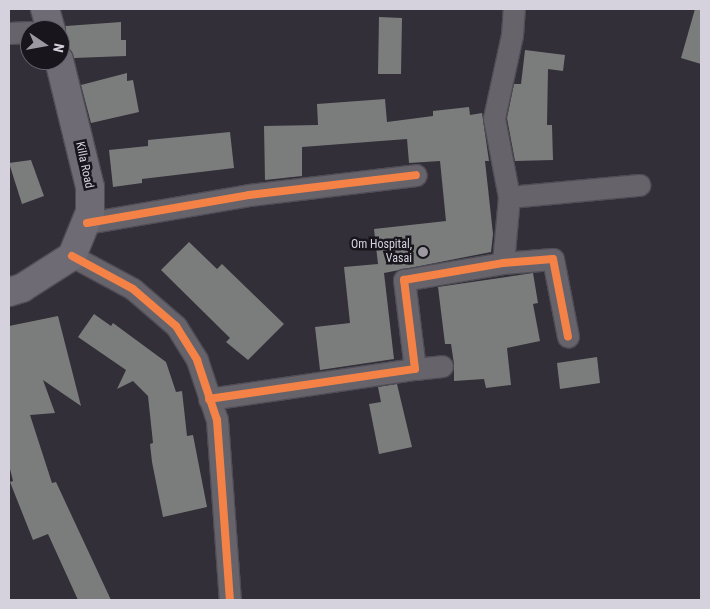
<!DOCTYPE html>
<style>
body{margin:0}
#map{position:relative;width:710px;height:609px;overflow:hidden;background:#322f38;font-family:"Roboto Condensed",sans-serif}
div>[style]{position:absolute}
.building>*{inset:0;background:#7b7d7d}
.roads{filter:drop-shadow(1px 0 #4f4c55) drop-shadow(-1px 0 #4f4c55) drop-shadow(0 1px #4f4c55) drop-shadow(0 -1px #4f4c55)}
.street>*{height:21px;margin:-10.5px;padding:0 10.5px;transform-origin:10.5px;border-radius:10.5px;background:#66636b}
.secondary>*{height:28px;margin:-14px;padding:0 14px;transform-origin:14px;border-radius:14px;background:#6f6b75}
.cycleway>*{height:8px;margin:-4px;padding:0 4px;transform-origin:4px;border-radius:4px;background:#f48246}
.dots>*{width:14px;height:14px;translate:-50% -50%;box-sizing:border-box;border:2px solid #18151d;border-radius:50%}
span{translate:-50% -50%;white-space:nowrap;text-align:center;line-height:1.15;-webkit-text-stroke:5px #18151d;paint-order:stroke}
.street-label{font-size:12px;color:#d6d2dd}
.poi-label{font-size:12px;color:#d6d2dd}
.right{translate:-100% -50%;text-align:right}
.frame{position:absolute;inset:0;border:10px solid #d6d2dd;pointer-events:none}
.north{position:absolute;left:20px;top:20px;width:50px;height:50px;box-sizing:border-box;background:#18151d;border:1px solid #64616a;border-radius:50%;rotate:102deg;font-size:14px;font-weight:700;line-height:20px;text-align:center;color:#d6d2dd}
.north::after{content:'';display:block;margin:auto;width:18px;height:22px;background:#9d99a3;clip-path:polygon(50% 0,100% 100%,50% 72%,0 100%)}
</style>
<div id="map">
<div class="building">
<i style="clip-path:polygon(695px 9px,701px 9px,701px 64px,681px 58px)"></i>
<i style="clip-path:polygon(379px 17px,402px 18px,401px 74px,378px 74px)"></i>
<i style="clip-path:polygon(121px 22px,121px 40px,126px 40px,126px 56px,74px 58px,64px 46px,66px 26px)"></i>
<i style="clip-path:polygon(525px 50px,565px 55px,563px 71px,548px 69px,547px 125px,552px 125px,553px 160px,515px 161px,507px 118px,514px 84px,521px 84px)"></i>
<i style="clip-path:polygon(127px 73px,127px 81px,133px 80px,139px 112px,91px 123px,81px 85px)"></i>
<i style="clip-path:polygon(385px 99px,387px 122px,433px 116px,433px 111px,469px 107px,470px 115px,482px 113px,489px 161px,485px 161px,493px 234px,491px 252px,384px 273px,394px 359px,320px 370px,315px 327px,350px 323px,344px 267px,378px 264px,374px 229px,446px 221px,440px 161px,409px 163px,407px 139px,302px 147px,302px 176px,265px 180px,264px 126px,318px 125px,317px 104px)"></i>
<i style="clip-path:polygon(230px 132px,234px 168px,142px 179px,142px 183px,113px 187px,109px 150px,148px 146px,148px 140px)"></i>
<i style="clip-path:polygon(31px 160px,44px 196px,22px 204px,9px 163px)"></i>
<i style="clip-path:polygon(189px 242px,217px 269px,222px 264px,284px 324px,248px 360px,226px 342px,230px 338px,161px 270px)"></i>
<i style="clip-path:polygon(533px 273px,538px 303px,533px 304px,540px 341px,507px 348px,511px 385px,486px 388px,484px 379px,454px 381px,454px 364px,451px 344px,445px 344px,438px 287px)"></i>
<i style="clip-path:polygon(94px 314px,111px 326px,113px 323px,166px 362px,176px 392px,182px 391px,187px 436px,193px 435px,207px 507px,163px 517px,152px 462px,150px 444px,153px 443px,148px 396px,133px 381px,117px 389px,126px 370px,78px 337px)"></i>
<i style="clip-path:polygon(58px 316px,81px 406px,43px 380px,55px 413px,30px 415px,52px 483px,56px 482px,111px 600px,78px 600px,48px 534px,33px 540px,10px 482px,13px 481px,9px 465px,9px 326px)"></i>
<i style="clip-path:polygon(597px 357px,600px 383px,560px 389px,557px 363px)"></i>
<i style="clip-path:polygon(397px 384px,412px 447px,379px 454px,369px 404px,381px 402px,378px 387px)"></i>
</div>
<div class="roads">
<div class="street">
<i style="left:9px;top:33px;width:21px;rotate:-3deg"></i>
<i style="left:509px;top:197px;width:131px;rotate:-5.3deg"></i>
<i style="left:87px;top:223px;width:164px;rotate:-9.8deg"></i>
<i style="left:249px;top:195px;width:168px;rotate:-6.8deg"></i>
<i style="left:72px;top:256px;width:69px;rotate:28.4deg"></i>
<i style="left:133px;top:289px;width:57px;rotate:40.7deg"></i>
<i style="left:176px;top:326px;width:40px;rotate:58deg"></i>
<i style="left:197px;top:360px;width:63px;rotate:71.6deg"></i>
<i style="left:217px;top:420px;width:180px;rotate:85.9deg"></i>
<i style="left:503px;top:263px;width:66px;rotate:-84.8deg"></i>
<i style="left:509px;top:197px;width:80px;rotate:-100.8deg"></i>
<i style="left:494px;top:118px;width:85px;rotate:-77.8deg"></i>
<i style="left:512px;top:35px;width:26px;rotate:-86deg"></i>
<i style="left:415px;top:369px;width:27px;rotate:-6deg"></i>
<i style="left:209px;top:399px;width:208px;rotate:-8.3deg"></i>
<i style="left:415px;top:369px;width:90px;rotate:-97deg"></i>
<i style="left:404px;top:280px;width:100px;rotate:-9.7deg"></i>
<i style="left:503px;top:263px;width:50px;rotate:-4.6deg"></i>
<i style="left:553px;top:259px;width:79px;rotate:79.1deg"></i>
</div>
<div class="secondary">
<i style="left:45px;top:9px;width:22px;rotate:74deg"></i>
<i style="left:9px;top:292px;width:14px;rotate:-17deg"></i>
<i style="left:22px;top:288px;width:59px;rotate:-32.6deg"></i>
<i style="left:72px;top:256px;width:48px;rotate:-67.8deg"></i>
<i style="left:90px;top:212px;width:25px;rotate:-90deg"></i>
<i style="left:90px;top:187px;width:131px;rotate:-103.7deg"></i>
</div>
</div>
<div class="cycleway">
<i style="left:87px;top:223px;width:164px;rotate:-9.8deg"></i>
<i style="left:249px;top:195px;width:168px;rotate:-6.8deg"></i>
<i style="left:72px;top:256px;width:69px;rotate:28.4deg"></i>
<i style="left:133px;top:289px;width:57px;rotate:40.7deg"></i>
<i style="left:176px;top:326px;width:40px;rotate:58deg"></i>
<i style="left:197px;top:360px;width:63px;rotate:71.6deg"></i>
<i style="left:217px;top:420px;width:180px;rotate:85.9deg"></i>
<i style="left:209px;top:399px;width:208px;rotate:-8.3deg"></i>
<i style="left:415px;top:369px;width:90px;rotate:-97deg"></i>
<i style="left:404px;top:280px;width:100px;rotate:-9.7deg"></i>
<i style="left:503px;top:263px;width:50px;rotate:-4.6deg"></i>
<i style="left:553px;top:259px;width:79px;rotate:79.1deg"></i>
</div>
<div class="dots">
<i style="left:423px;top:252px;background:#9d99a3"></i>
</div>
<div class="street-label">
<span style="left:84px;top:165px;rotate:78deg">Killa Road</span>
</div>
<div class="poi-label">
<span class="right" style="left:412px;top:252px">Om Hospital,<br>Vasai</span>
</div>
<div class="frame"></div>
<div class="north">N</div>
</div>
